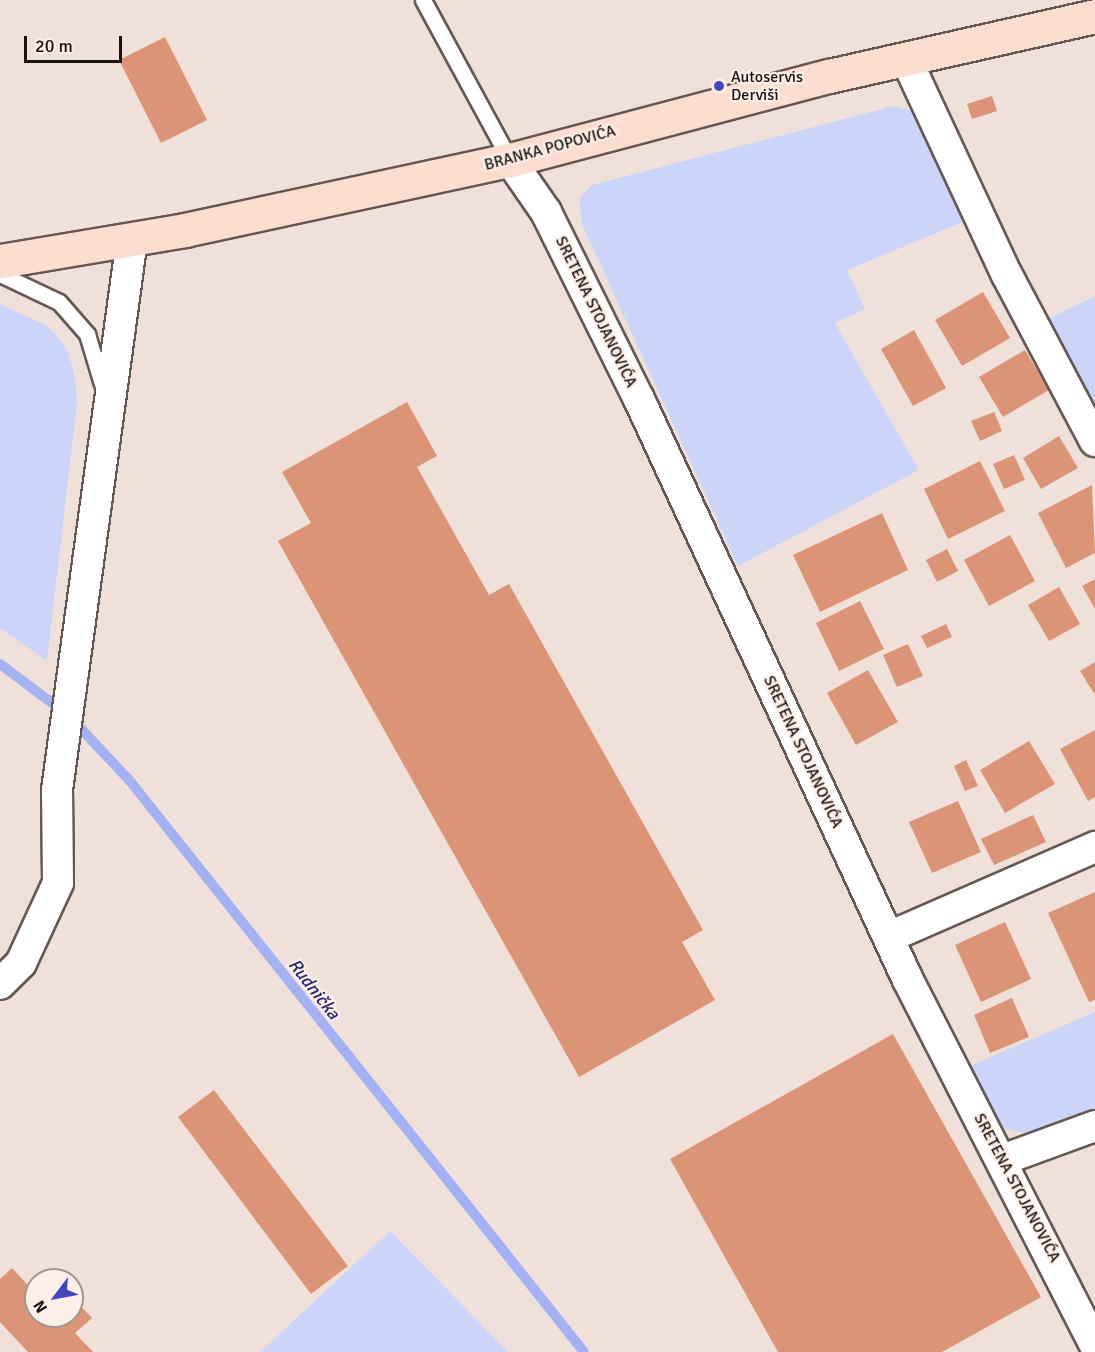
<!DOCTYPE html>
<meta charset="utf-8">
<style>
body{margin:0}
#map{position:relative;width:1095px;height:1352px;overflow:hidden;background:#f0e0da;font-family:Signika,sans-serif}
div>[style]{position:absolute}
.green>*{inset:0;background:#ccd4fa}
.stream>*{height:10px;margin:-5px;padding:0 5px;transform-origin:5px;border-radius:5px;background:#a4b2f4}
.building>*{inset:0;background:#db9576}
.roads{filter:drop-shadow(2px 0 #655752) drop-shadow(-2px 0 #655752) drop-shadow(0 2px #655752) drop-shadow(0 -2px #655752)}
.service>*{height:15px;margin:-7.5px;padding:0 7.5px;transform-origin:7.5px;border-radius:7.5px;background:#fff}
.minor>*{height:30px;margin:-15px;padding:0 15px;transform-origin:15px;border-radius:15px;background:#fff}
.secondary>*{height:33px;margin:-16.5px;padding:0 16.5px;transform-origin:16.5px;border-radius:16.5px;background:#fcddcf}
.dots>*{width:16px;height:16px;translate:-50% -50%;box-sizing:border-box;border:3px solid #fdeee7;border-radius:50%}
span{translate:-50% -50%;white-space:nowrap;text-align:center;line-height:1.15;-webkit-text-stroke:4.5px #fdeee7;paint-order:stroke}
.poi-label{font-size:16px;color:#181310}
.left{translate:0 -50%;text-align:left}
.street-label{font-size:16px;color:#181310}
.water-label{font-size:18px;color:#232670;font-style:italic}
.north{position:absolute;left:24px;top:1268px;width:60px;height:60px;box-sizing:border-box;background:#fdeee7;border:2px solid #a19691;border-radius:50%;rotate:238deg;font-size:16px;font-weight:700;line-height:24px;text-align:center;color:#181310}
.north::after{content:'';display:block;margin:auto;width:21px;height:27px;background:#4247bc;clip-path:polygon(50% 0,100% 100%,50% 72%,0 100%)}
.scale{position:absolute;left:24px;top:36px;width:98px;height:27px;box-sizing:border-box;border:3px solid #181310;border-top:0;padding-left:8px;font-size:18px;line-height:21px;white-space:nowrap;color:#181310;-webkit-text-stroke:4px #fdeee7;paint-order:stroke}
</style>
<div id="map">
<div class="green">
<i style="clip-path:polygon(894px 106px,914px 111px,970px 219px,847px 270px,865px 309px,835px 323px,919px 470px,738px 566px,581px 222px,580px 198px,592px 185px)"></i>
<i style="clip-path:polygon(1095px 296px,1095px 408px,1086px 412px,1040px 323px)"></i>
<i style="clip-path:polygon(0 304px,49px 327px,67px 349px,75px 378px,77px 403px,47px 661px,0 628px)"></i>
<i style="clip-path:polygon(1095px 1012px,1095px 1113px,1032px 1135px,1000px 1127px,968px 1067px)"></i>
<i style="clip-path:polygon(390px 1231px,508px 1352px,260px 1352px)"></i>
</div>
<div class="stream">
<i style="left:0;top:664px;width:85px;rotate:36.9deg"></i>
<i style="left:68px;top:715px;width:91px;rotate:46.8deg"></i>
<i style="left:130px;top:781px;width:729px;rotate:51.51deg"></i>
</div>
<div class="building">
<i style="clip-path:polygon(165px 37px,207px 120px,161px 143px,119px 60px)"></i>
<i style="clip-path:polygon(992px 96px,997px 111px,972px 119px,967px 104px)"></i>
<i style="clip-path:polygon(983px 292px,1010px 338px,962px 366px,935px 320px)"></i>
<i style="clip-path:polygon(914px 330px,946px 388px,913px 406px,881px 349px)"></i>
<i style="clip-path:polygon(1025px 350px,1049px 390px,1003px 417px,979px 377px)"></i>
<i style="clip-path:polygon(407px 402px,437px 456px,417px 467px,489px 595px,509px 584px,703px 930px,682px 942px,715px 1000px,579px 1077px,278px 541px,311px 523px,282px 472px)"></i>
<i style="clip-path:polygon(994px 412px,1002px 431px,980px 441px,971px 421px)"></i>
<i style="clip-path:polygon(1059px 436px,1078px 468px,1041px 489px,1023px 458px)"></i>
<i style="clip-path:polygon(1014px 455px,1025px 480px,1004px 489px,993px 464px)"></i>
<i style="clip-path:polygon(980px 461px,1005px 511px,948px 539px,924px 489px)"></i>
<i style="clip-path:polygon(1092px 485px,1095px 553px,1066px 568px,1038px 513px)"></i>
<i style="clip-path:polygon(882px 513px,908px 570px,820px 612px,793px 555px)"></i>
<i style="clip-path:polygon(1010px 535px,1035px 581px,989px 606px,964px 560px)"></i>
<i style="clip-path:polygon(947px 549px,958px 571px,937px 582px,926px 560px)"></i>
<i style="clip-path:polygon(1095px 579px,1095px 609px,1082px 586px)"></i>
<i style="clip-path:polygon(1059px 587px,1080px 624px,1049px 641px,1028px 605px)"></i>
<i style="clip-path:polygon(860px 601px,884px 649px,839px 671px,816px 623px)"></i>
<i style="clip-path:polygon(946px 624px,952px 637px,927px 648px,921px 636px)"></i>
<i style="clip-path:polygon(908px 644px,923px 676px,897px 687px,883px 655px)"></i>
<i style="clip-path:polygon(1095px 662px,1095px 695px,1080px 671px)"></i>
<i style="clip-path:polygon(868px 670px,898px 722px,856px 745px,827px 693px)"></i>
<i style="clip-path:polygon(1095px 730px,1095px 797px,1088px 801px,1060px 749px)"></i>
<i style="clip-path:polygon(1029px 741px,1055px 784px,1005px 813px,980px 770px)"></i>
<i style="clip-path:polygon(966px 760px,978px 786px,965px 791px,954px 766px)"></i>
<i style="clip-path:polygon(958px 801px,981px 852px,932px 873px,909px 822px)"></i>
<i style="clip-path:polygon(1033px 815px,1046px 842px,994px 865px,981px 839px)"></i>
<i style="clip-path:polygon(1095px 892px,1095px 1000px,1089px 1002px,1048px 913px)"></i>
<i style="clip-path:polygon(1005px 922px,1031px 979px,981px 1002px,955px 945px)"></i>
<i style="clip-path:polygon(1012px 998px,1029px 1037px,990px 1053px,974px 1015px)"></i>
<i style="clip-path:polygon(893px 1034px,1041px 1297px,942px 1352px,778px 1352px,670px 1159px)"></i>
<i style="clip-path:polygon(214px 1090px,348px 1266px,311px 1294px,178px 1117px)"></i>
<i style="clip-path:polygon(12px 1268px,36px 1294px,36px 1316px,72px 1316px,72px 1297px,92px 1318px,75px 1333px,93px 1352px,28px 1352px,0 1322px,0 1279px)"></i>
</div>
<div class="roads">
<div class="service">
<i style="left:423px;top:0;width:182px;rotate:61.5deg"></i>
<i style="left:0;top:274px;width:65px;rotate:25.4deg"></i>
<i style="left:59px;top:302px;width:43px;rotate:48.8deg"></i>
<i style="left:87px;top:334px;width:52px;rotate:73.3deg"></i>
</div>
<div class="minor">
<i style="left:907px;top:61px;width:236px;rotate:65deg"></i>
<i style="left:1007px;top:275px;width:188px;rotate:62.1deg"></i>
<i style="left:510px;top:160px;width:63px;rotate:55.3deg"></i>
<i style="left:546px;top:212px;width:209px;rotate:63.6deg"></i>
<i style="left:639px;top:399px;width:640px;rotate:65.16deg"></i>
<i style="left:908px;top:980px;width:410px;rotate:62.9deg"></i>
<i style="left:889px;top:937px;width:225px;rotate:-23.6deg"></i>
<i style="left:0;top:984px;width:30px;rotate:-45deg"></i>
<i style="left:21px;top:963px;width:88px;rotate:-65.2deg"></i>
<i style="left:58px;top:883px;width:93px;rotate:-90.6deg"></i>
<i style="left:57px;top:790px;width:556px;rotate:-82.25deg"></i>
<i style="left:1002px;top:1160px;width:99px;rotate:-20.1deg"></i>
</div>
<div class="secondary">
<i style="left:0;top:261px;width:188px;rotate:-9.5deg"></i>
<i style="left:185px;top:230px;width:332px;rotate:-12.2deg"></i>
<i style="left:510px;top:160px;width:330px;rotate:-14.8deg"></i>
<i style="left:829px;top:76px;width:273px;rotate:-12.7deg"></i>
</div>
</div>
<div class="dots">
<i style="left:719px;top:86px;background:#4247bc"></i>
</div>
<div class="poi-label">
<span class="left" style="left:731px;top:86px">Autoservis<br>Derviši</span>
</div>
<div class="street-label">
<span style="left:550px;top:148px;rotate:-15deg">BRANKA POPOVIĆA</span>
<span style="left:596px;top:312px;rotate:64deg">SRETENA STOJANOVIĆA</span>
<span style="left:803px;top:752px;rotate:65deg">SRETENA STOJANOVIĆA</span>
<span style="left:1017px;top:1188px;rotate:62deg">SRETENA STOJANOVIĆA</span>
</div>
<div class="water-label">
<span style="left:314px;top:989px;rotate:52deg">Rudnička</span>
</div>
<div class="north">N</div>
<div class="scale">20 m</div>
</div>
